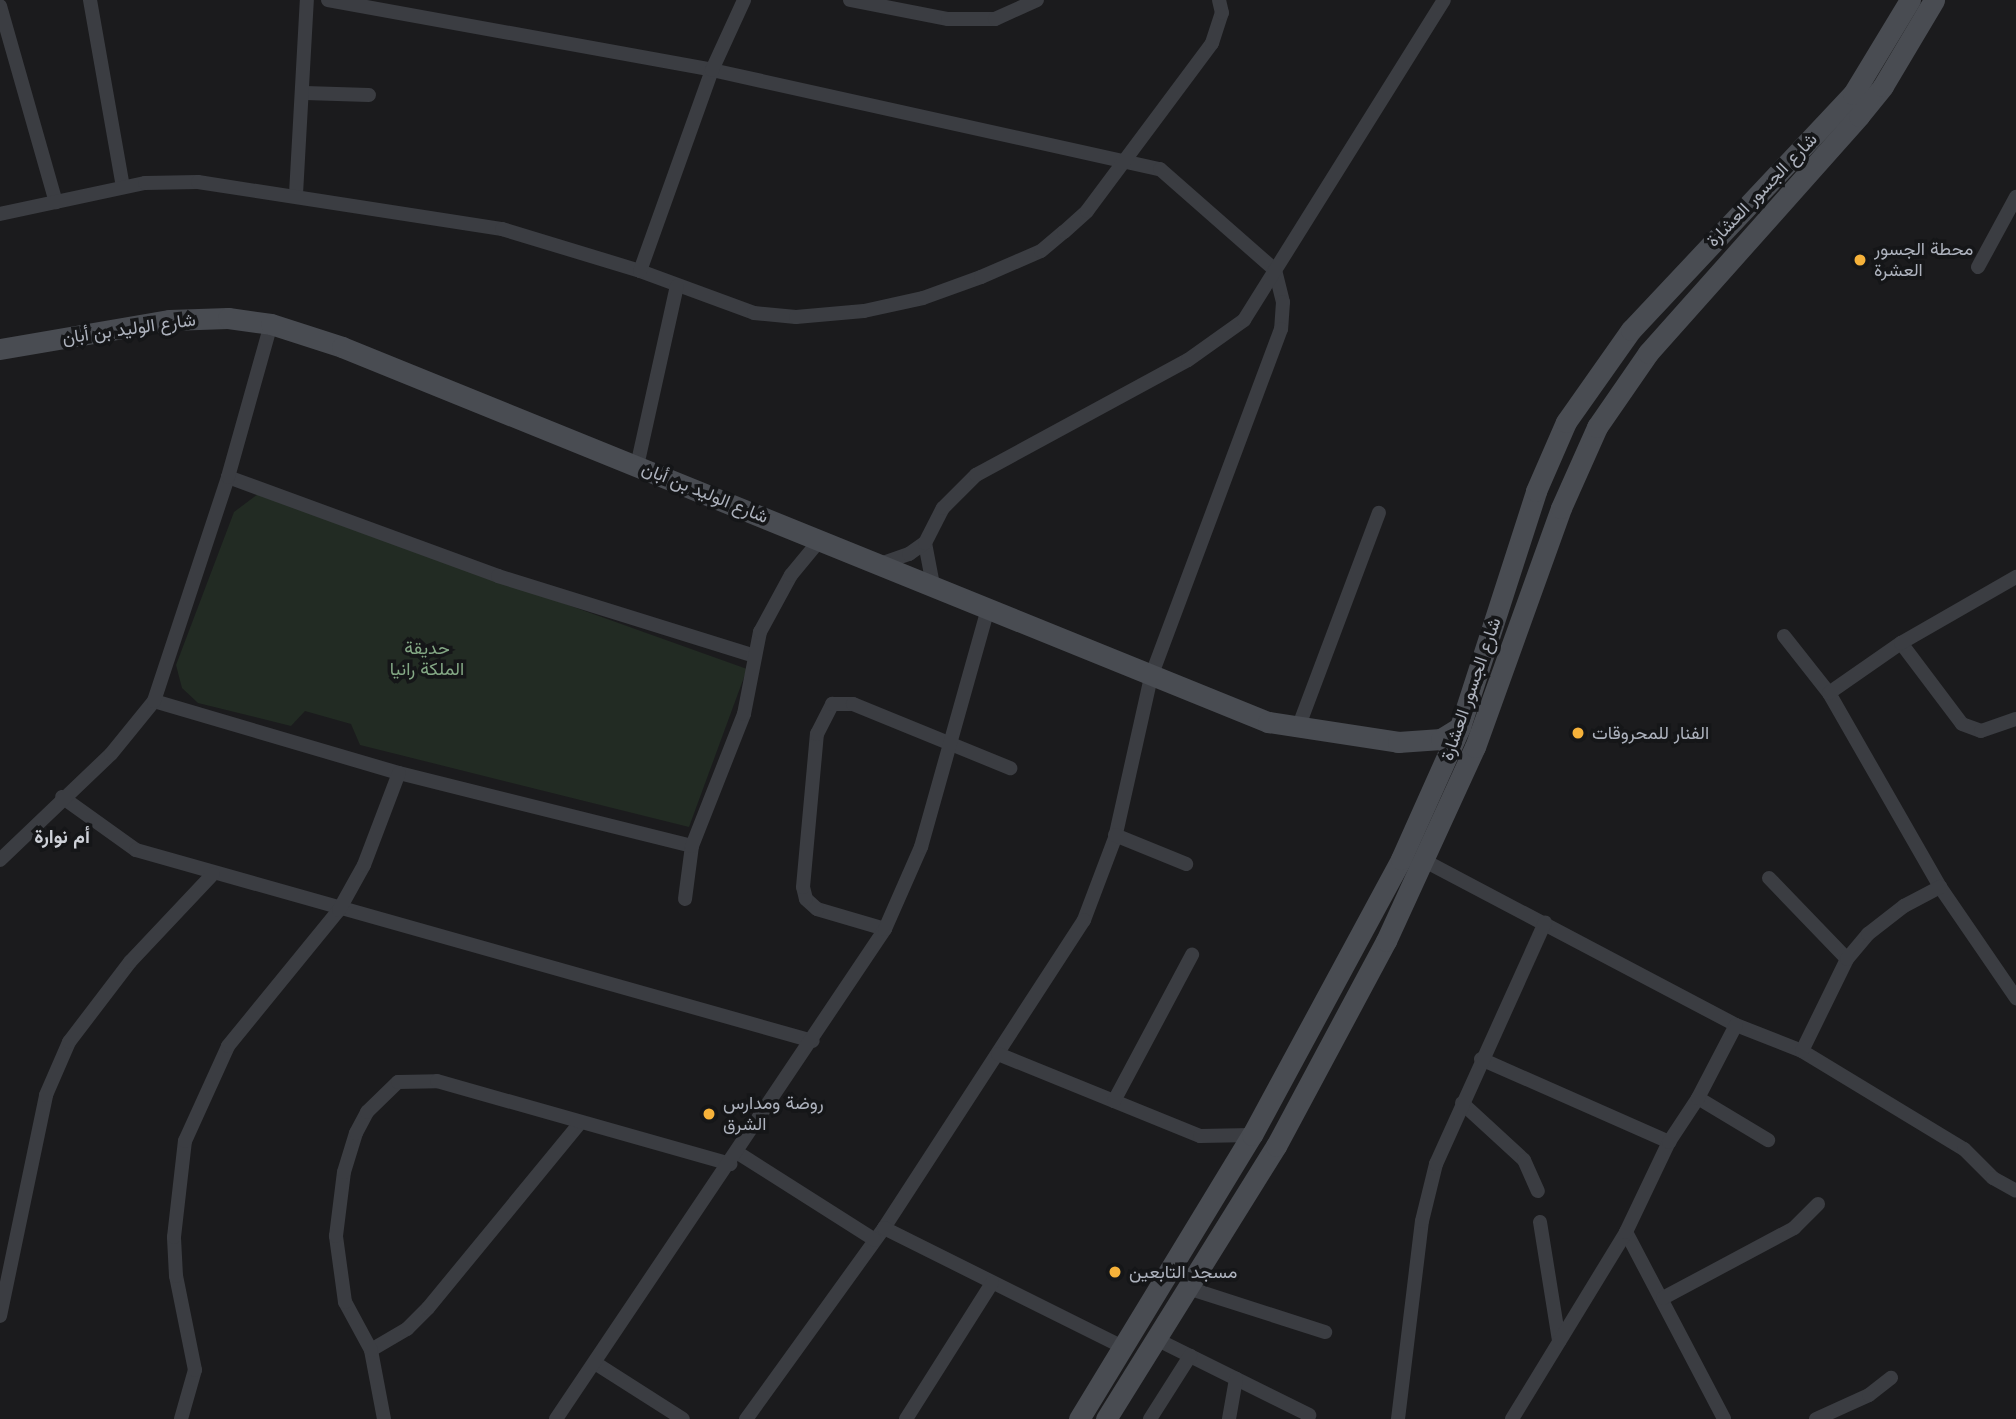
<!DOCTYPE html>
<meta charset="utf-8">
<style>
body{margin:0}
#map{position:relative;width:2016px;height:1419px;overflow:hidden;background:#1b1b1d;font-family:Arial,Vazirmatn,sans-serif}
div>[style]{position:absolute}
.green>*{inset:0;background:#222b23}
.street>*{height:14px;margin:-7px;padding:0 7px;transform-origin:7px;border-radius:7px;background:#3b3d42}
.secondary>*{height:21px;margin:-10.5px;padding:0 10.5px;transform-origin:10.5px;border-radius:10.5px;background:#494c52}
.dots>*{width:19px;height:19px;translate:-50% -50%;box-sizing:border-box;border:4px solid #151618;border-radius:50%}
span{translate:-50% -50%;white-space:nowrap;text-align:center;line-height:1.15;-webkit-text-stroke:7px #151618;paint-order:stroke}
.street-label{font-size:18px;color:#adb2bd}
.poi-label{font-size:18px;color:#adb2bd}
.left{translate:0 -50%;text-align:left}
.park-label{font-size:18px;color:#84a885}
.neighbourhood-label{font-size:19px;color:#ced1d8;font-weight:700}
</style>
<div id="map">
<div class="green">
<i style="clip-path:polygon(258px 494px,747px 669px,689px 827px,360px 745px,351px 724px,305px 711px,291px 726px,198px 703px,182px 688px,176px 665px,234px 512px)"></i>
</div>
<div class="street">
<i style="left:90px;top:0;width:190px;rotate:80deg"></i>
<i style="left:328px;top:0;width:390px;rotate:10.3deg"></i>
<i style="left:712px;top:70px;width:459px;rotate:12.5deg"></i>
<i style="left:1160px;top:169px;width:153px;rotate:41.3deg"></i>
<i style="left:1275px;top:270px;width:33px;rotate:76deg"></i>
<i style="left:1283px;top:302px;width:27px;rotate:94deg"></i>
<i style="left:1281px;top:329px;width:371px;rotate:110.5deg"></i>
<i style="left:1151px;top:677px;width:165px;rotate:102.6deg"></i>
<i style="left:1115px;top:838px;width:88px;rotate:110.7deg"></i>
<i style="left:1084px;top:920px;width:367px;rotate:123deg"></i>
<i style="left:884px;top:1228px;width:236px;rotate:125.8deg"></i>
<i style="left:850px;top:0;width:100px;rotate:11deg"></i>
<i style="left:948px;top:19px;width:47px"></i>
<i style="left:995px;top:19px;width:46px;rotate:-24.3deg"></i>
<i style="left:0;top:6px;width:204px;rotate:74.1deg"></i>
<i style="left:305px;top:93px;width:64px;rotate:1.8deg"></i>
<i style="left:296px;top:194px;width:194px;rotate:-86.8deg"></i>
<i style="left:0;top:214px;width:148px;rotate:-12.1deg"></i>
<i style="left:145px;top:183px;width:53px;rotate:-1.1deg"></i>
<i style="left:198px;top:182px;width:308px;rotate:8.8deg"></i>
<i style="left:502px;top:229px;width:144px;rotate:16.9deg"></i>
<i style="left:640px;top:271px;width:121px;rotate:20.2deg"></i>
<i style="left:754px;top:313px;width:42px;rotate:5.4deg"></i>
<i style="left:796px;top:317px;width:68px;rotate:-5deg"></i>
<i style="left:864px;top:311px;width:60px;rotate:-12.4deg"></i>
<i style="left:923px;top:298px;width:62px;rotate:-19.9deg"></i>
<i style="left:981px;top:277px;width:65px;rotate:-23.4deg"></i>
<i style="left:1041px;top:251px;width:30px;rotate:-40deg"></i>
<i style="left:1064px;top:232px;width:31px;rotate:-42deg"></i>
<i style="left:1087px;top:211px;width:209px;rotate:-53.3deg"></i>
<i style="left:1212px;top:43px;width:32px;rotate:-72deg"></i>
<i style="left:1222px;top:13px;width:13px;rotate:-103deg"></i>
<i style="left:1978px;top:267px;width:80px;rotate:-61.5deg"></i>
<i style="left:640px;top:271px;width:214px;rotate:-70.3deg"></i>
<i style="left:712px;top:70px;width:77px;rotate:-65.4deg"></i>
<i style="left:637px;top:466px;width:184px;rotate:-77.5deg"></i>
<i style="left:228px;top:477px;width:288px;rotate:20.1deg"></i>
<i style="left:498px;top:576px;width:269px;rotate:17.3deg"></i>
<i style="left:925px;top:543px;width:48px;rotate:79.2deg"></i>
<i style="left:877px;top:565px;width:34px;rotate:-19deg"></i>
<i style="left:909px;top:554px;width:19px;rotate:-35deg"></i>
<i style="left:925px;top:543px;width:39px;rotate:-63deg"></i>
<i style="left:943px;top:508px;width:47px;rotate:-45deg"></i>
<i style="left:976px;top:475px;width:241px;rotate:-28.5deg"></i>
<i style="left:1188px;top:360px;width:69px;rotate:-35.5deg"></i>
<i style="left:1244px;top:320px;width:377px;rotate:-58deg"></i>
<i style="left:1784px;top:636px;width:73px;rotate:51.7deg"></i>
<i style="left:1829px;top:693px;width:224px;rotate:60.2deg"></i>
<i style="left:1940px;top:887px;width:135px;rotate:55.6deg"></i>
<i style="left:1901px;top:643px;width:101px;rotate:53deg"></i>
<i style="left:1962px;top:724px;width:20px;rotate:20deg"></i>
<i style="left:1981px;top:731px;width:37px;rotate:-19deg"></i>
<i style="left:1829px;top:693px;width:88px;rotate:-34.8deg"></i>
<i style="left:1901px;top:643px;width:133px;rotate:-29.9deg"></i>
<i style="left:154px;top:701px;width:255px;rotate:16.4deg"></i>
<i style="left:399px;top:773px;width:302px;rotate:14deg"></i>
<i style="left:1298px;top:728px;width:230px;rotate:-69.4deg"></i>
<i style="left:62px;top:797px;width:91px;rotate:35.6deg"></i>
<i style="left:136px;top:850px;width:703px;rotate:15.76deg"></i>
<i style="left:1115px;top:835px;width:77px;rotate:22.2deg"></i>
<i style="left:0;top:860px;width:153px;rotate:-43.7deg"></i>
<i style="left:111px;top:754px;width:68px;rotate:-50.9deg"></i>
<i style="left:154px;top:701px;width:236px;rotate:-71.7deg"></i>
<i style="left:228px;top:477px;width:159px;rotate:-74.3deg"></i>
<i style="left:1423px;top:860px;width:354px;rotate:27.8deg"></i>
<i style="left:1736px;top:1025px;width:71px;rotate:21.5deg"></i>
<i style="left:1802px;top:1051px;width:189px;rotate:31.2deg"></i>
<i style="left:1964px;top:1149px;width:41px;rotate:45deg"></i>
<i style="left:1993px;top:1178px;width:26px;rotate:29deg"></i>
<i style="left:1769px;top:878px;width:112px;rotate:46.1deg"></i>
<i style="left:685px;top:899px;width:53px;rotate:-82.5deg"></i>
<i style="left:692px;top:846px;width:142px;rotate:-68.5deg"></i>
<i style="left:744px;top:714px;width:84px;rotate:-79deg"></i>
<i style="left:760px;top:632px;width:65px;rotate:-61.5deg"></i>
<i style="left:791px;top:575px;width:45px;rotate:-50.4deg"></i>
<i style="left:885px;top:929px;width:71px;rotate:-163.6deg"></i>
<i style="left:817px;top:909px;width:15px;rotate:-138deg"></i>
<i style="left:806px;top:899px;width:12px;rotate:-104deg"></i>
<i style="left:803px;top:887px;width:154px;rotate:-84.8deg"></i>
<i style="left:817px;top:734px;width:34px;rotate:-63deg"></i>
<i style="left:832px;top:704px;width:21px"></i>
<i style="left:853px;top:704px;width:170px;rotate:22.2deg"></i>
<i style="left:1802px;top:1051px;width:102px;rotate:-63.9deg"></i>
<i style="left:1847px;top:959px;width:33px;rotate:-50deg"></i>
<i style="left:1868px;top:934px;width:46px;rotate:-37.9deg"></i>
<i style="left:1904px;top:906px;width:41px;rotate:-27.8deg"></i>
<i style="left:998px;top:1054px;width:218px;rotate:22.1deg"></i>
<i style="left:1200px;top:1136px;width:52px;rotate:-1.1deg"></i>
<i style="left:1481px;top:1059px;width:206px;rotate:23.8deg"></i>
<i style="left:1698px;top:1098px;width:82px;rotate:31deg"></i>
<i style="left:1114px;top:1101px;width:166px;rotate:-61.9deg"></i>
<i style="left:1462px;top:1103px;width:84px;rotate:42.6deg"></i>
<i style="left:1524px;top:1160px;width:34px;rotate:66deg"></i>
<i style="left:738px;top:1153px;width:162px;rotate:32.4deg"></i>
<i style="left:1540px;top:1222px;width:121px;rotate:80.9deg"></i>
<i style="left:884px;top:1228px;width:269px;rotate:26.5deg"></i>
<i style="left:1626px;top:1232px;width:211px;rotate:62.3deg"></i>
<i style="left:1191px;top:1289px;width:141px;rotate:17.8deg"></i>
<i style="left:1663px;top:1298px;width:149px;rotate:-28.1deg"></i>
<i style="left:1794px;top:1228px;width:34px;rotate:-45deg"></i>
<i style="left:0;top:1316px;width:226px;rotate:-78.2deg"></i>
<i style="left:46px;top:1095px;width:58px;rotate:-66.5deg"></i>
<i style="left:69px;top:1042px;width:101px;rotate:-52.7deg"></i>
<i style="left:130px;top:962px;width:121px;rotate:-46.7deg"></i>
<i style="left:1158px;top:1340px;width:169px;rotate:26.4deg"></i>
<i style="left:371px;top:1350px;width:42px;rotate:-30.3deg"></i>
<i style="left:407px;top:1329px;width:30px;rotate:-45deg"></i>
<i style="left:428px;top:1308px;width:238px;rotate:-50.6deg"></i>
<i style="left:595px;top:1363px;width:104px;rotate:32.5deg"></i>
<i style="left:181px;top:1419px;width:51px;rotate:-74.1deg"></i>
<i style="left:195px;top:1370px;width:96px;rotate:-101.4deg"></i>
<i style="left:176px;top:1276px;width:39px;rotate:-93deg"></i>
<i style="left:174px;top:1237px;width:97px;rotate:-83.5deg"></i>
<i style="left:185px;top:1141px;width:104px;rotate:-65.6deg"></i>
<i style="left:228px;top:1046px;width:176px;rotate:-50.8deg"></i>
<i style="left:339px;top:910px;width:51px;rotate:-60.9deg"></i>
<i style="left:364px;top:865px;width:98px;rotate:-69.2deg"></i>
<i style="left:384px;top:1419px;width:70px;rotate:-100.7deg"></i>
<i style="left:371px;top:1350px;width:55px;rotate:-118.4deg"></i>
<i style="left:345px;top:1302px;width:67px;rotate:-97.8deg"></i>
<i style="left:336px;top:1236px;width:64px;rotate:-82.9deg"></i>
<i style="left:344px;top:1172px;width:41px;rotate:-72.9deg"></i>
<i style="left:356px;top:1133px;width:24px;rotate:-62deg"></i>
<i style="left:367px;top:1112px;width:43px;rotate:-44.1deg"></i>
<i style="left:398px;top:1082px;width:39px;rotate:-1deg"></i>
<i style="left:437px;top:1081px;width:305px;rotate:15.8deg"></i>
<i style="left:556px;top:1419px;width:590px;rotate:-56.12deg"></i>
<i style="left:885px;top:929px;width:90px;rotate:-66.3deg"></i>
<i style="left:921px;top:847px;width:244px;rotate:-74.3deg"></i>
<i style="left:906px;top:1419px;width:161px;rotate:-57.7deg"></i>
<i style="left:1150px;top:1419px;width:75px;rotate:-57.6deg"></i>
<i style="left:1229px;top:1419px;width:41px;rotate:-80.1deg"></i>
<i style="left:1398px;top:1419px;width:199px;rotate:-83.1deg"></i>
<i style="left:1422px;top:1221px;width:59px;rotate:-76.2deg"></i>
<i style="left:1436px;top:1164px;width:265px;rotate:-65.7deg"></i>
<i style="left:1512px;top:1419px;width:219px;rotate:-58.6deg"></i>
<i style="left:1626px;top:1232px;width:100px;rotate:-64.5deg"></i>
<i style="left:1669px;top:1142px;width:53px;rotate:-56.6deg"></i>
<i style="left:1698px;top:1098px;width:82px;rotate:-62.5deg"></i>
<i style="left:1816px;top:1419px;width:58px;rotate:-24.4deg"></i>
<i style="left:1869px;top:1395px;width:28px;rotate:-38deg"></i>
</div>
<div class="secondary">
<i style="left:0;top:349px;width:171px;rotate:-9.7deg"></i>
<i style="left:169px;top:320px;width:59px;rotate:-1.9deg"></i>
<i style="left:228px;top:318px;width:43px;rotate:7.9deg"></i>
<i style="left:271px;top:324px;width:75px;rotate:17.9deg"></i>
<i style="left:342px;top:347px;width:999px;rotate:22.05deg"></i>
<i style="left:1268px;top:722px;width:132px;rotate:8.7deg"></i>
<i style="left:1398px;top:742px;width:43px;rotate:-4deg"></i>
<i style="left:1441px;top:739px;width:22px;rotate:-32deg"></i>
<i style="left:1079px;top:1419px;width:333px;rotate:-58.7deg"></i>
<i style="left:1252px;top:1135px;width:314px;rotate:-61.6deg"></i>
<i style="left:1401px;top:859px;width:145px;rotate:-65.9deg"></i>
<i style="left:1460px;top:727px;width:248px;rotate:-72.1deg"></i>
<i style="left:1536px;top:491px;width:75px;rotate:-66.5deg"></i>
<i style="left:1566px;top:422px;width:113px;rotate:-54.8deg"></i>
<i style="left:1631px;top:330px;width:324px;rotate:-46.8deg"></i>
<i style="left:1853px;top:94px;width:110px;rotate:-58.8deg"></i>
<i style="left:1106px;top:1419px;width:322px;rotate:-58.1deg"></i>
<i style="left:1276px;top:1146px;width:233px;rotate:-61.8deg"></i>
<i style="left:1386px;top:941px;width:213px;rotate:-65.4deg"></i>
<i style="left:1475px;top:747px;width:254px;rotate:-70.2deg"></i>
<i style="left:1561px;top:508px;width:89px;rotate:-66deg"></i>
<i style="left:1597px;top:427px;width:90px;rotate:-55.4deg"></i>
<i style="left:1648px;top:353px;width:317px;rotate:-48.3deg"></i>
<i style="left:1859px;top:116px;width:38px;rotate:-51deg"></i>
<i style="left:1883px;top:86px;width:100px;rotate:-59.3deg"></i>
</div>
<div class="dots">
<i style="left:1860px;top:260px;background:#f6b23a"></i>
<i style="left:1578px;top:733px;background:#f6b23a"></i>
<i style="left:709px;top:1114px;background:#f6b23a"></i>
<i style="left:1115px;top:1272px;background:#f6b23a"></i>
</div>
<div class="street-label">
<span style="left:1762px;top:190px;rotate:-46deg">شارع الجسور العشارة</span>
<span style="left:129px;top:329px;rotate:-8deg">شارع الوليد بن أبان</span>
<span style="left:705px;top:493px;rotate:22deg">شارع الوليد بن أبان</span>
<span style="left:1471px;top:689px;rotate:-71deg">شارع الجسور العشارة</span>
</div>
<div class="poi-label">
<span class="left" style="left:1874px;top:260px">محطة الجسور<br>العشرة</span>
<span class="left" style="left:1592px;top:733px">الفنار للمحروقات</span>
<span class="left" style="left:723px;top:1114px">روضة ومدارس<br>الشرق</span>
<span class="left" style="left:1129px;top:1272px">مسجد التابعين</span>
</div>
<div class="park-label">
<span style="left:427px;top:659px">حديقة<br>الملكة رانيا</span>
</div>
<div class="neighbourhood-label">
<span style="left:62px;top:837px">أم نوارة</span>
</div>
</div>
